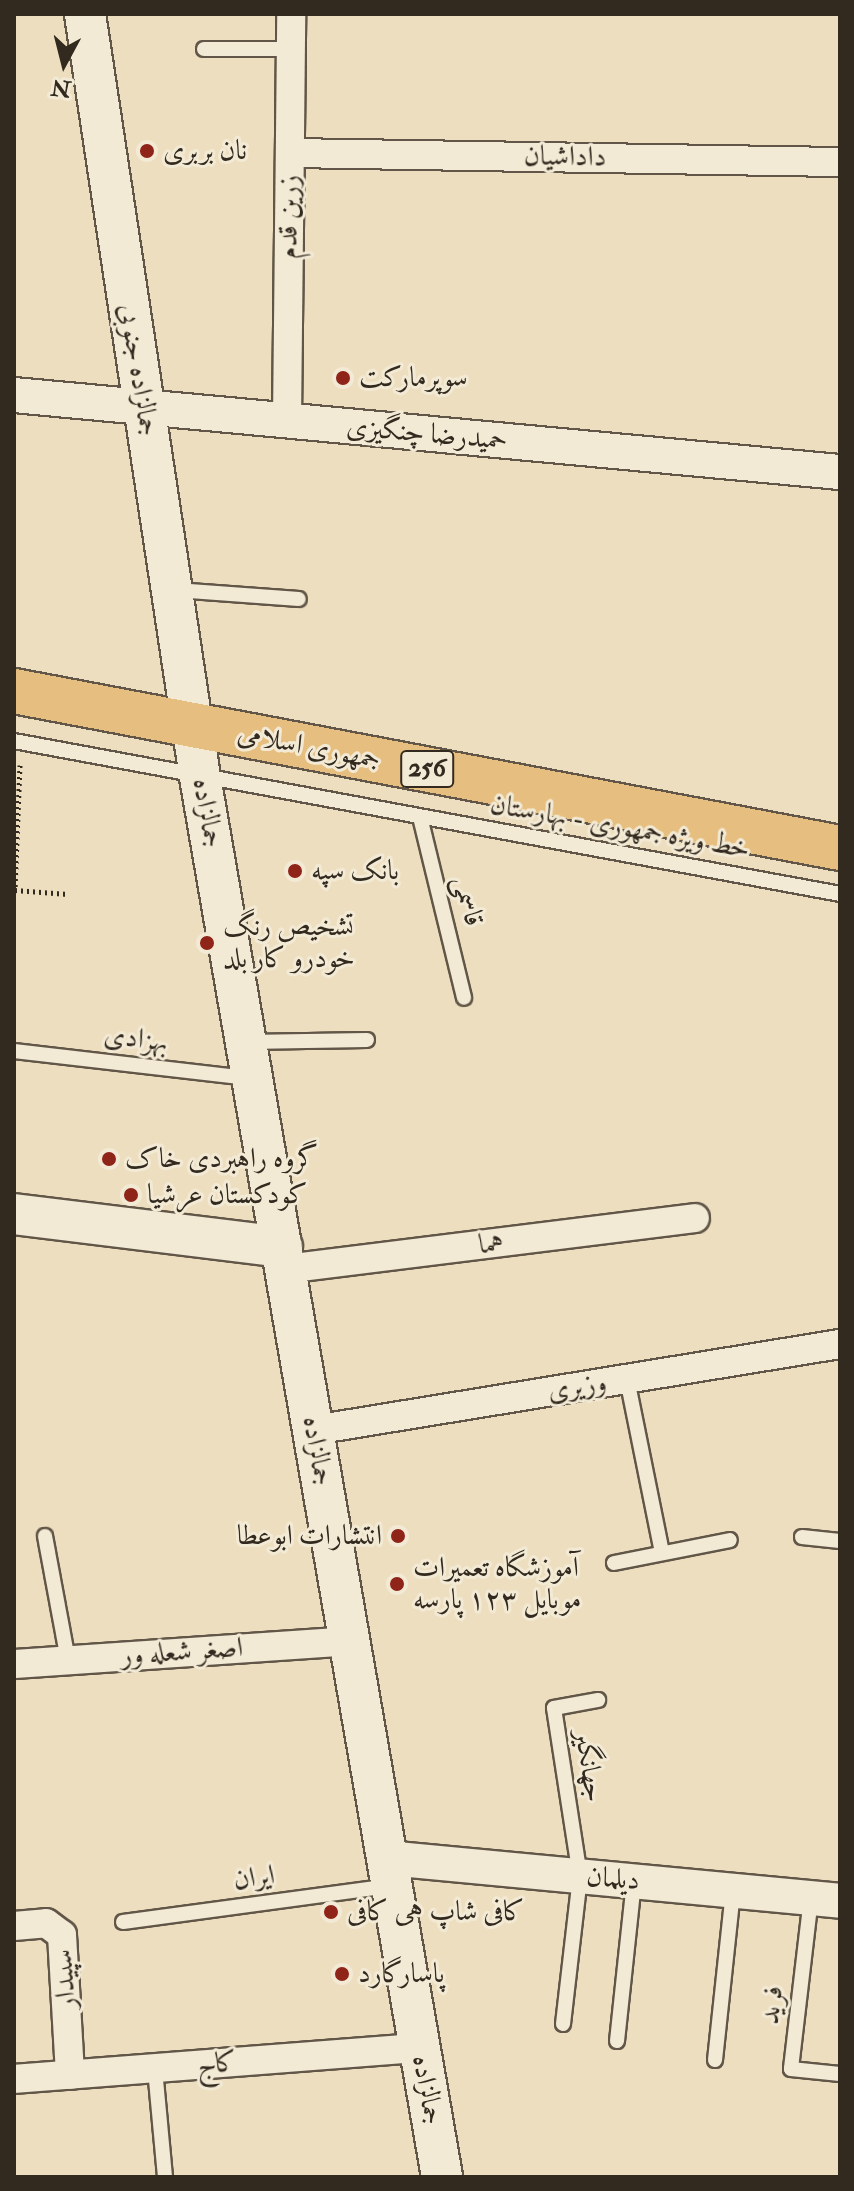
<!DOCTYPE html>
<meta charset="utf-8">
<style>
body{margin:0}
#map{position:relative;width:854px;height:2191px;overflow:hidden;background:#eddebf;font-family:"IM FELL Double Pica",Amiri,serif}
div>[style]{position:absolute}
.path>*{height:5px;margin-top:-2.5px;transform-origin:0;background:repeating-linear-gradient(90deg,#32291f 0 2px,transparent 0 6px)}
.roads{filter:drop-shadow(2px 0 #615647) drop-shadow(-2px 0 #615647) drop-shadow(0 2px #615647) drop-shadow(0 -2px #615647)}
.service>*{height:14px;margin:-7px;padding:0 7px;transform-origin:7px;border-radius:7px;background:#f3ead5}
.minor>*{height:28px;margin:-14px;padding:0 14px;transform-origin:14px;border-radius:14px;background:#f3ead5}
.tertiary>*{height:34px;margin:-17px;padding:0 17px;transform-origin:17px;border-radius:17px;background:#f3ead5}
.secondary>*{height:40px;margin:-20px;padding:0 20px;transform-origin:20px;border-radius:20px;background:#f3ead5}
.primary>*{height:44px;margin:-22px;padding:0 22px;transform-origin:22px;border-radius:22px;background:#e6bf80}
.dots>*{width:22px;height:22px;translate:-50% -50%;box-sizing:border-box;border:4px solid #f3ead5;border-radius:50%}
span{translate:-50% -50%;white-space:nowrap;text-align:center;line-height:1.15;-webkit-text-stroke:6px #f3ead5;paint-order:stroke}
.shield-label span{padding:2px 6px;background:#f3ead5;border:2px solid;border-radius:6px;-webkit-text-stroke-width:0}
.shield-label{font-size:26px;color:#32291f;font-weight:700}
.poi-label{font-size:28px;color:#32291f}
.left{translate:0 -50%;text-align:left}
.right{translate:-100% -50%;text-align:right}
.street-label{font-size:28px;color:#32291f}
.frame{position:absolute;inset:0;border:16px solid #32291f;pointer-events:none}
.north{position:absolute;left:24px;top:24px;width:80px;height:80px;-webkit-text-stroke:6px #f3ead5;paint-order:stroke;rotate:187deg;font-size:22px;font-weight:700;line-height:32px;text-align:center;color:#32291f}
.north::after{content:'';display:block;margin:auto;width:28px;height:36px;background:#32291f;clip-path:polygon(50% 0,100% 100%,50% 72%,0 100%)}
</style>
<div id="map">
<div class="path">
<i style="left:20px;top:765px;width:125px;rotate:92.3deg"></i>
<i style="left:15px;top:890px;width:53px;rotate:4.3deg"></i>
</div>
<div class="roads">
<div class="service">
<i style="left:204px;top:49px;width:86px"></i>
<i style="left:176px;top:590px;width:123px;rotate:4.2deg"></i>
<i style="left:14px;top:741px;width:840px;rotate:10.49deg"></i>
<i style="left:420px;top:817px;width:186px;rotate:76.3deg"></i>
<i style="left:247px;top:1042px;width:120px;rotate:-1deg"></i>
<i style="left:14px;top:1051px;width:236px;rotate:6.6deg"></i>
<i style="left:627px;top:1379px;width:177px;rotate:78.6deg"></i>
<i style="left:45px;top:1536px;width:126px;rotate:79.5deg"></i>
<i style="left:802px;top:1537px;width:38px;rotate:6deg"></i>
<i style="left:614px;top:1563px;width:118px;rotate:-11.2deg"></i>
<i style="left:811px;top:1898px;width:172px;rotate:96.7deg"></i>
<i style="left:791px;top:2069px;width:49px;rotate:5.8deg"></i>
<i style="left:123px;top:1922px;width:270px;rotate:-7.7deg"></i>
<i style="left:563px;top:2024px;width:149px;rotate:-83.4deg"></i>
<i style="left:580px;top:1876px;width:170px;rotate:-98.8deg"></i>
<i style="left:554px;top:1708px;width:45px;rotate:-10.3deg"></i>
<i style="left:617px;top:2041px;width:161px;rotate:-83.9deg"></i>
<i style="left:715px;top:2060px;width:170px;rotate:-83.9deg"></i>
<i style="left:155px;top:2069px;width:108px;rotate:84.7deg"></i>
</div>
<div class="minor">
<i style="left:290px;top:153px;width:550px;rotate:0.94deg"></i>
<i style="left:287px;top:421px;width:407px;rotate:-89.4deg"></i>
<i style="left:286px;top:1269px;width:412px;rotate:-7.1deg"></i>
<i style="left:314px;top:1430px;width:533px;rotate:-9.29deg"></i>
<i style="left:14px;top:1664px;width:336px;rotate:-3.9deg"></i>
<i style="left:14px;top:1926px;width:32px;rotate:-5deg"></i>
<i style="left:46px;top:1923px;width:20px;rotate:37deg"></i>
<i style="left:62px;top:1935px;width:140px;rotate:86.7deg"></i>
<i style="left:14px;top:2079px;width:406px;rotate:-4.4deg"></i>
</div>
<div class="tertiary">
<i style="left:14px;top:395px;width:830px;rotate:5.33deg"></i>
<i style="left:387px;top:1858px;width:455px;rotate:5.4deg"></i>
</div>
<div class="secondary">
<i style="left:85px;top:14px;width:772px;rotate:81.43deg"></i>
<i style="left:200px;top:777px;width:1421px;rotate:80.19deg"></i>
<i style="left:14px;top:1214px;width:270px;rotate:7deg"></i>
</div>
<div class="primary">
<i style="left:14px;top:691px;width:841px;rotate:10.76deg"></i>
</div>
</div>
<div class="dots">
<i style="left:147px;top:151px;background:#8f2418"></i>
<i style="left:343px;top:378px;background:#8f2418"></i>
<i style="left:295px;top:871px;background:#8f2418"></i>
<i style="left:207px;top:943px;background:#8f2418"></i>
<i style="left:109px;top:1159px;background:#8f2418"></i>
<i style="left:131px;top:1195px;background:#8f2418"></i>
<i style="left:398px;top:1536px;background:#8f2418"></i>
<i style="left:397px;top:1584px;background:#8f2418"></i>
<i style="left:331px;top:1912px;background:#8f2418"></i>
<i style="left:342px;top:1974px;background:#8f2418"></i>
</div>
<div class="shield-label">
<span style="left:427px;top:769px">256</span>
</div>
<div class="poi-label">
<span class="left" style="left:163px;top:151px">نان بربری</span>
<span class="left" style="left:359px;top:378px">سوپرمارکت</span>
<span class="left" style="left:311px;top:871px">بانک سپه</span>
<span class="left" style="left:223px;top:943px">تشخیص رنگ<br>خودرو کار بلد</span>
<span class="left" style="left:125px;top:1159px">گروه راهبردی خاک</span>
<span class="left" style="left:147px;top:1195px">کودکستان عرشیا</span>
<span class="right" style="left:382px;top:1536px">انتشارات ابوعطا</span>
<span class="left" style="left:413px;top:1584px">آموزشگاه تعمیرات<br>موبایل ۱۲۳ پارسه</span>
<span class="left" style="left:347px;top:1912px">کافی شاپ هی کافی</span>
<span class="left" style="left:358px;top:1974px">پاسارگارد</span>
</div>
<div class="street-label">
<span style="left:565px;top:157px;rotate:1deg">داداشیان</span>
<span style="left:289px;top:217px;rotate:-89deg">زرین قدم</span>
<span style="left:138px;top:370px;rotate:81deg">جمالزاده جنوبی</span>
<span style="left:427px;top:434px;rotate:5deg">حمیدرضا چنگیزی</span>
<span style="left:309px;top:747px;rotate:11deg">جمهوری اسلامی</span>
<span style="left:207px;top:813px;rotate:80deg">جمالزاده</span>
<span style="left:620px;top:827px;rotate:10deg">خط ویژه جمهوری - بهارستان</span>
<span style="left:468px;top:901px;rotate:76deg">قاسمی</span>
<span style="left:136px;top:1039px;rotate:7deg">بهزادی</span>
<span style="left:491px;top:1244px;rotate:-7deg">هما</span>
<span style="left:577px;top:1387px;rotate:-9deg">وزیری</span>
<span style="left:317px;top:1451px;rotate:80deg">جمالزاده</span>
<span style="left:182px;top:1652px;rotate:-4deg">اصغر شعله ور</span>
<span style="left:589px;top:1766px;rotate:81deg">جهانگیر</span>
<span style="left:254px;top:1878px;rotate:-8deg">ایران</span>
<span style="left:613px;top:1879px;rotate:5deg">دیلمان</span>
<span style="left:65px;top:1979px;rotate:-94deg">سپیدار</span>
<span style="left:772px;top:2005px;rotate:-83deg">فرید</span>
<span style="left:217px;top:2064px;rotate:-5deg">کاج</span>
<span style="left:427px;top:2090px;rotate:80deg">جمالزاده</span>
</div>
<div class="frame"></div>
<div class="north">N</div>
</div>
